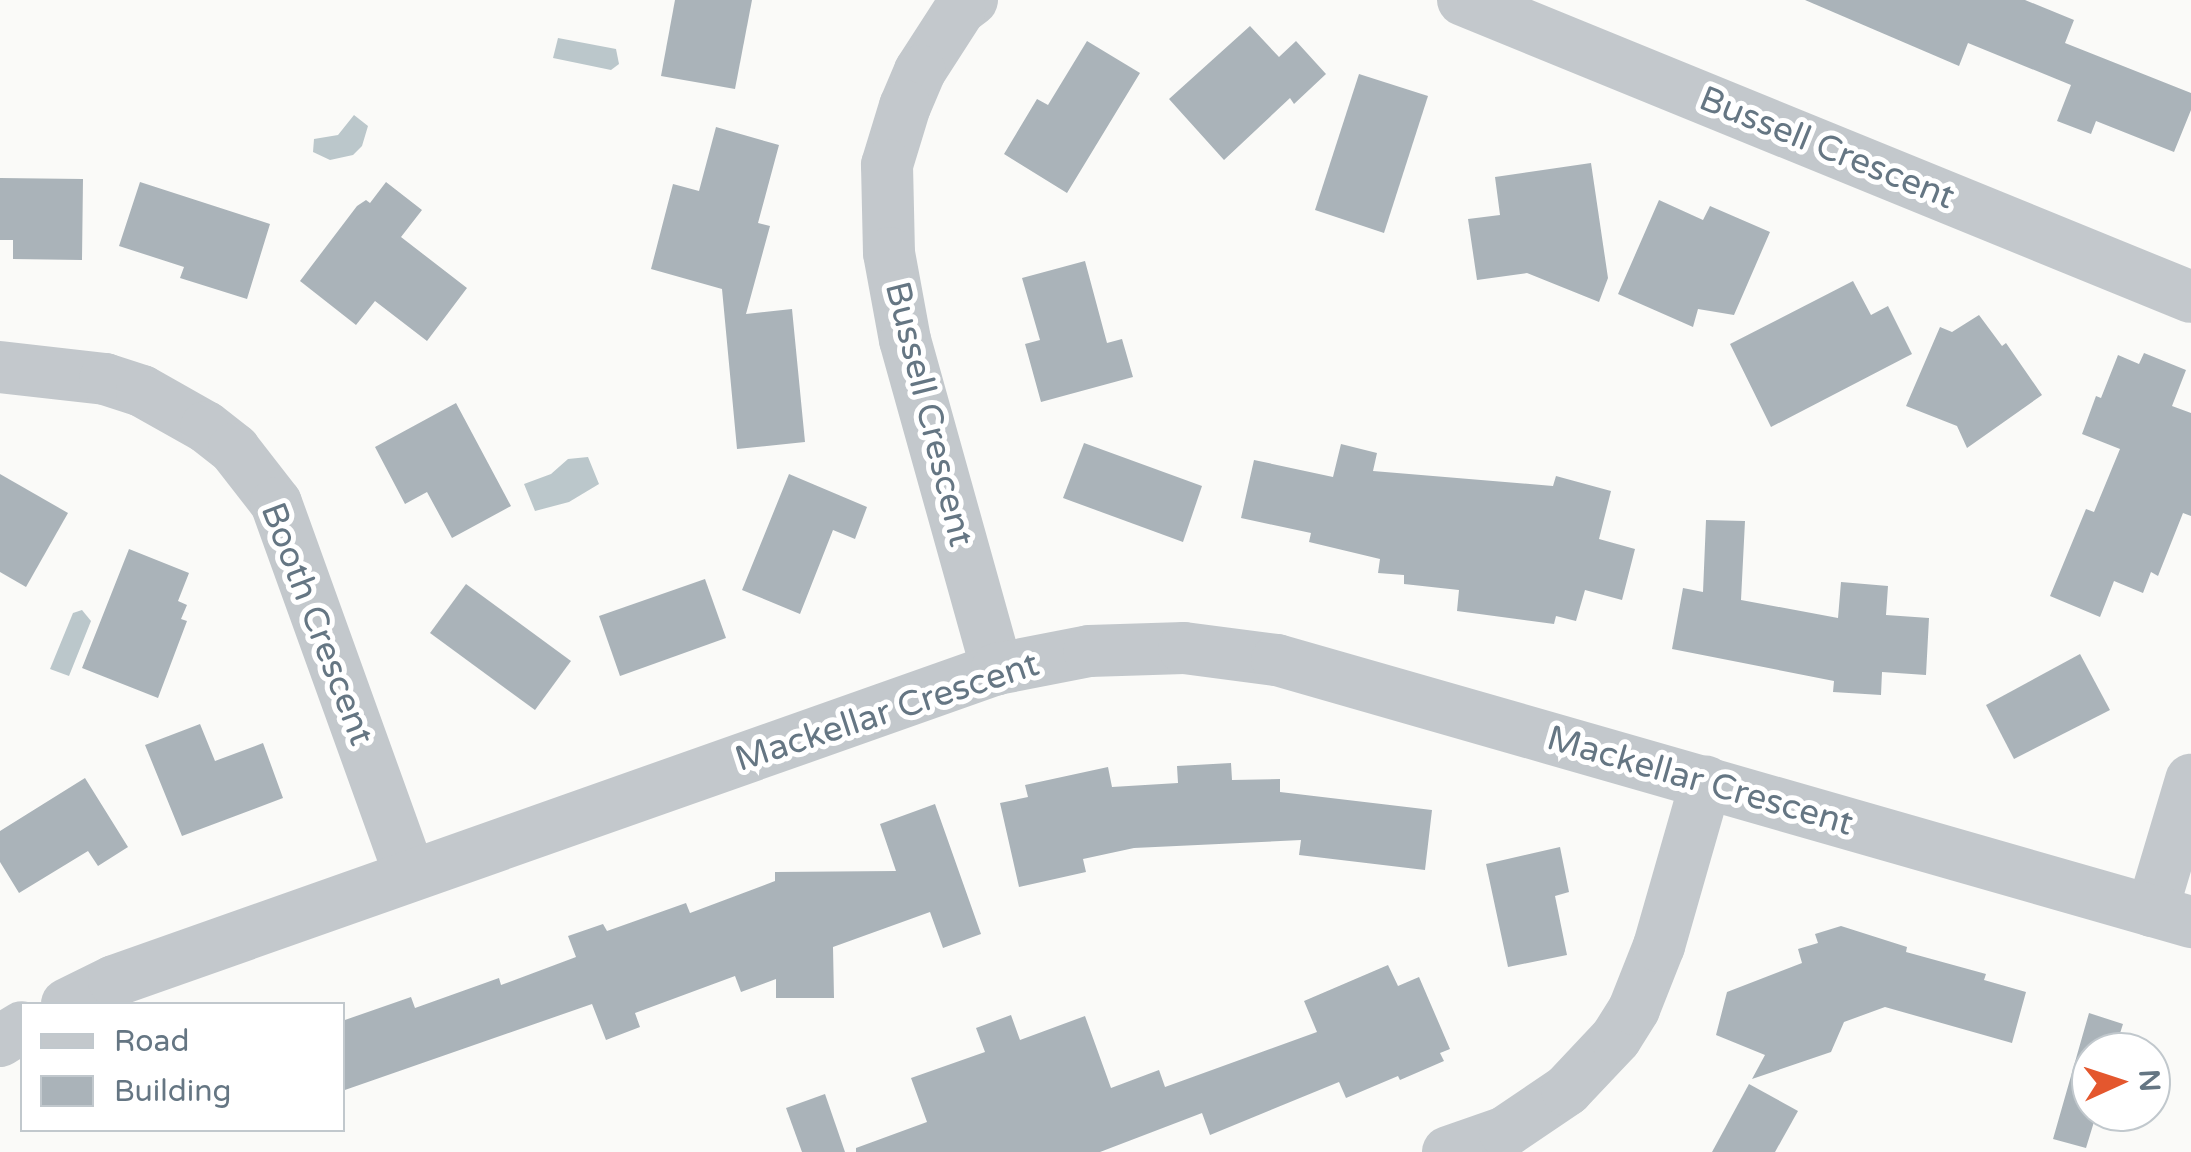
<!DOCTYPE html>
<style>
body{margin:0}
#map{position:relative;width:2191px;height:1152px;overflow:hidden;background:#fafaf8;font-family:"Varela Round",sans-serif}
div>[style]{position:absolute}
.water>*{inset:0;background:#bbc7cb}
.building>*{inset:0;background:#aab3b9}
.minor>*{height:52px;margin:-26px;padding:0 26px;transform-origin:26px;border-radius:26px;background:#c3c8cc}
span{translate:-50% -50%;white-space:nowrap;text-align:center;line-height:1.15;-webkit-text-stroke:10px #fff;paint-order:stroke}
.street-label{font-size:35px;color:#657683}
.legend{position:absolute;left:20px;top:1002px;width:325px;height:130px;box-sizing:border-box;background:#fff;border:2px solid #c1c8cd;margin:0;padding:12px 18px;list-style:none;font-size:30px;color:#657683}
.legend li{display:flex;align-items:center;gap:20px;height:50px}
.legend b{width:50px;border:2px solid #c1c8cd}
.north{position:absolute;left:2071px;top:1032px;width:100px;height:100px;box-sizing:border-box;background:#fff;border:2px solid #c1c8cd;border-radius:50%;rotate:87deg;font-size:28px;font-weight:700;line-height:40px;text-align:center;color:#657683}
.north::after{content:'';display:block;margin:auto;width:35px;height:45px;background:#e4572e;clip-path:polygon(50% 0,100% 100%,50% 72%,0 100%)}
</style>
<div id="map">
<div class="water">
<i style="clip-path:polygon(558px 38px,616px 49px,619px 64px,611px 70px,553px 58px)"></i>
<i style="clip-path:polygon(354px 115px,368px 126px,362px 146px,353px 155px,330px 160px,313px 152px,314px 139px,338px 135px)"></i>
<i style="clip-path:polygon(588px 457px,599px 484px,569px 502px,535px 511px,524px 484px,551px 474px,568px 459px)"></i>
<i style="clip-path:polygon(82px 610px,91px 621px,69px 676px,50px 669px,73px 613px)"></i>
</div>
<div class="building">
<i style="clip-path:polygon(675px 0,752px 0,735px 89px,661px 76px)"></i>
<i style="clip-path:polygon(1805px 0,2025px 0,2074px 20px,2065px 43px,2191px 93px,2191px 110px,2174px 152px,2096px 121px,2091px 134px,2057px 121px,2071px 85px,1968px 43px,1959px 66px)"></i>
<i style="clip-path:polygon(1250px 26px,1279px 57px,1296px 41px,1326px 74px,1294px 104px,1290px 98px,1224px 160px,1169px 99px)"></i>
<i style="clip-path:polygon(1087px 41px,1140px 73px,1067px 193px,1004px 154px,1037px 99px,1048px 105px)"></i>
<i style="clip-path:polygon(1359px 74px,1428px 96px,1384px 233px,1315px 210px)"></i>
<i style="clip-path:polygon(716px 127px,779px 145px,758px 223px,770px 226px,746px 314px,792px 309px,805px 442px,737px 449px,722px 289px,651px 269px,673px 184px,699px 191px)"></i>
<i style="clip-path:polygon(1591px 163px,1608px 278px,1599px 302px,1527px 273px,1477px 280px,1468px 219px,1500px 215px,1495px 177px)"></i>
<i style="clip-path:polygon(0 178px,83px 179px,82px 260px,13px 259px,13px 240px,0 240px)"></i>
<i style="clip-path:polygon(140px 182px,270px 224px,247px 299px,180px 278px,184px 267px,119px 246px)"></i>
<i style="clip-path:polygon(386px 182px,422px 210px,401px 237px,467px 288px,427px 341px,375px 301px,356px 325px,300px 281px,357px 206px,366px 200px,370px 203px)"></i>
<i style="clip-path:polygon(1659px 200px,1703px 220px,1710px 206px,1770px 232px,1734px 315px,1698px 309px,1693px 327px,1618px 294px)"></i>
<i style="clip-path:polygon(1085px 261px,1107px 343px,1122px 339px,1133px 377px,1041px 402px,1025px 344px,1040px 340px,1022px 278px)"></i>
<i style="clip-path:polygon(1853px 281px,1871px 315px,1888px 306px,1912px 354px,1771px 427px,1730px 344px)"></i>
<i style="clip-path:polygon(1979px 315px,2002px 346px,2006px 343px,2042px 395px,1967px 448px,1957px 426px,1906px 406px,1940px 327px,1952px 332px)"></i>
<i style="clip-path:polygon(2144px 353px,2186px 370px,2172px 406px,2191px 413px,2191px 516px,2183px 513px,2158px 576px,2151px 572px,2143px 593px,2114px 581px,2100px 617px,2050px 596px,2086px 509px,2094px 512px,2120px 449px,2082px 434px,2096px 396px,2101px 398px,2118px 355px,2139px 364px)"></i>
<i style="clip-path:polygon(456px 403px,511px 506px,452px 538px,427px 492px,405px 504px,375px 447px)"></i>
<i style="clip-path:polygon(1084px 443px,1202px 486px,1183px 542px,1063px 498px)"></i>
<i style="clip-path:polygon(1341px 444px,1377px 453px,1373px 471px,1553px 486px,1556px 476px,1611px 491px,1599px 539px,1635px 549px,1622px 600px,1585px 590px,1576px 621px,1556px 616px,1554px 624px,1457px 611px,1459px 590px,1404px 584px,1404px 575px,1378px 573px,1380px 559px,1309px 542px,1311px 533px,1241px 518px,1254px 460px,1333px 477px)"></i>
<i style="clip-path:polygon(0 474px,68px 513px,26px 587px,0 572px)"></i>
<i style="clip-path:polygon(789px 474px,867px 507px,855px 539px,833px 530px,800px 614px,742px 590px)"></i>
<i style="clip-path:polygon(1706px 520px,1745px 521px,1741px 600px,1838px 618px,1841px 582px,1888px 586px,1886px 615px,1929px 618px,1926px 675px,1882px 672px,1881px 695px,1833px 692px,1834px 681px,1672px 649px,1683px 588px,1703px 592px)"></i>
<i style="clip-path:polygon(129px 549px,189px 573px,178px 601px,187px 605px,181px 619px,187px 621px,158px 698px,82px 668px)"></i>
<i style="clip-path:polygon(705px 579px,726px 638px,620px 676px,599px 616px)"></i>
<i style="clip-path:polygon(466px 584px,571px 661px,535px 710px,430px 633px)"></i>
<i style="clip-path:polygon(2080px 654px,2110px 710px,2014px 759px,1986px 705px)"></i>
<i style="clip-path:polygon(200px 724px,215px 761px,263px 743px,283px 798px,182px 836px,145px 745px)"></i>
<i style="clip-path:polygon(1231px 763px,1232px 780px,1280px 779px,1280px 792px,1432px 810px,1425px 870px,1299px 855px,1301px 840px,1134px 848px,1083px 859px,1086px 872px,1019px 887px,1000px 803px,1028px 797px,1025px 785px,1108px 767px,1112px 787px,1178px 783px,1177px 766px)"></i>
<i style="clip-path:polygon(85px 778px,128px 847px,98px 866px,88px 851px,19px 893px,0 862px,0 831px)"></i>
<i style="clip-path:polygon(935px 804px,981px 934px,943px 948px,930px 912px,833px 947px,834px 998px,776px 998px,776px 979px,741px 992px,735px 976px,635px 1013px,640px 1027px,606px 1040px,592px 1004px,342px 1091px,342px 1021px,411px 997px,415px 1008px,499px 978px,501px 985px,576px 957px,568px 936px,603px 924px,607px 931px,686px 903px,690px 913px,775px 881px,775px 872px,896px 871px,880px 824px)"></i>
<i style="clip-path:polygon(1560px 847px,1569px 892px,1555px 896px,1567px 955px,1508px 967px,1486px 864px)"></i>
<i style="clip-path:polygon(1841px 926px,1907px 947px,1906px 952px,1986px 974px,1984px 980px,2026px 992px,2012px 1043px,1885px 1007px,1844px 1022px,1831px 1052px,1752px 1079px,1765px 1055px,1716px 1035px,1727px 992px,1802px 963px,1798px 949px,1818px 943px,1815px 934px)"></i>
<i style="clip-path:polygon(1388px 965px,1398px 986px,1419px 977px,1450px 1049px,1440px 1053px,1444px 1061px,1400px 1080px,1398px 1076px,1346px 1098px,1339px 1082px,1210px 1135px,1202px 1113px,1100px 1152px,856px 1152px,856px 1148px,927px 1122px,911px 1078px,985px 1052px,976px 1028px,1011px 1015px,1020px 1040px,1085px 1016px,1111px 1088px,1159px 1070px,1165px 1087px,1317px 1032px,1304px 1001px)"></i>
<i style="clip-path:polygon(2089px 1013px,2123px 1024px,2114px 1052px,2091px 1052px,2091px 1112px,2097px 1112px,2086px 1148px,2053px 1139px)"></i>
<i style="clip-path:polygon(1749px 1084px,1798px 1111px,1775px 1152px,1712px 1152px)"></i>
<i style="clip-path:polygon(825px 1094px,845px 1152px,802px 1152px,786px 1108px)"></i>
</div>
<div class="minor">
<i style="left:972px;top:0;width:15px;rotate:143deg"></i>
<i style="left:960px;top:9px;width:74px;rotate:122.8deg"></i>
<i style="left:920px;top:71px;width:38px;rotate:113deg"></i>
<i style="left:905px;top:106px;width:62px;rotate:107deg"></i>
<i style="left:887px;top:165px;width:88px;rotate:88.7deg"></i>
<i style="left:889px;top:253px;width:88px;rotate:79.6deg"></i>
<i style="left:905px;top:340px;width:342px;rotate:74.4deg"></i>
<i style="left:1463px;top:0;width:786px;rotate:22.19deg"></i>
<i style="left:0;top:367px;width:106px;rotate:6.5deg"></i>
<i style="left:105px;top:379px;width:39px;rotate:18deg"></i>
<i style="left:142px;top:391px;width:73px;rotate:29.4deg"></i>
<i style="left:206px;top:427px;width:36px;rotate:38deg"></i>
<i style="left:234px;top:449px;width:68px;rotate:52.1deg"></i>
<i style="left:276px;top:503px;width:395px;rotate:70.2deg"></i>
<i style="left:2152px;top:911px;width:137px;rotate:-73.4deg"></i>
<i style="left:67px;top:1004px;width:52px;rotate:-26.1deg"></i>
<i style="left:114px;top:981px;width:937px;rotate:-19.46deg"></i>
<i style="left:997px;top:669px;width:94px;rotate:-11.1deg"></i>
<i style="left:1089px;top:651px;width:95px;rotate:-1.8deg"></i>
<i style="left:1184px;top:648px;width:94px;rotate:7.4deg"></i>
<i style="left:1277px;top:660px;width:951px;rotate:16deg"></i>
<i style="left:0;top:1041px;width:26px;rotate:-32deg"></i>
<i style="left:1448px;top:1152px;width:60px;rotate:-19.3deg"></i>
<i style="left:1505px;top:1132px;width:75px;rotate:-34.1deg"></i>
<i style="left:1567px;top:1090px;width:71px;rotate:-46.7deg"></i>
<i style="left:1616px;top:1038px;width:34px;rotate:-58deg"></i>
<i style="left:1634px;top:1009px;width:68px;rotate:-68.4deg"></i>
<i style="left:1659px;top:946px;width:171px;rotate:-74deg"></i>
</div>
<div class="street-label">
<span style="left:1827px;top:148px;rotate:22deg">Bussell Crescent</span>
<span style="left:929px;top:414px;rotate:76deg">Bussell Crescent</span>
<span style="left:317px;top:624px;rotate:69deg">Booth Crescent</span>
<span style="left:887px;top:712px;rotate:-18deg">Mackellar Crescent</span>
<span style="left:1700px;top:781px;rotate:16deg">Mackellar Crescent</span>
</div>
<ul class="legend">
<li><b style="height:12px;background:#c3c8cc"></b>Road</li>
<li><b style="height:28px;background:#aab3b9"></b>Building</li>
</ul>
<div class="north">N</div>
</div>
